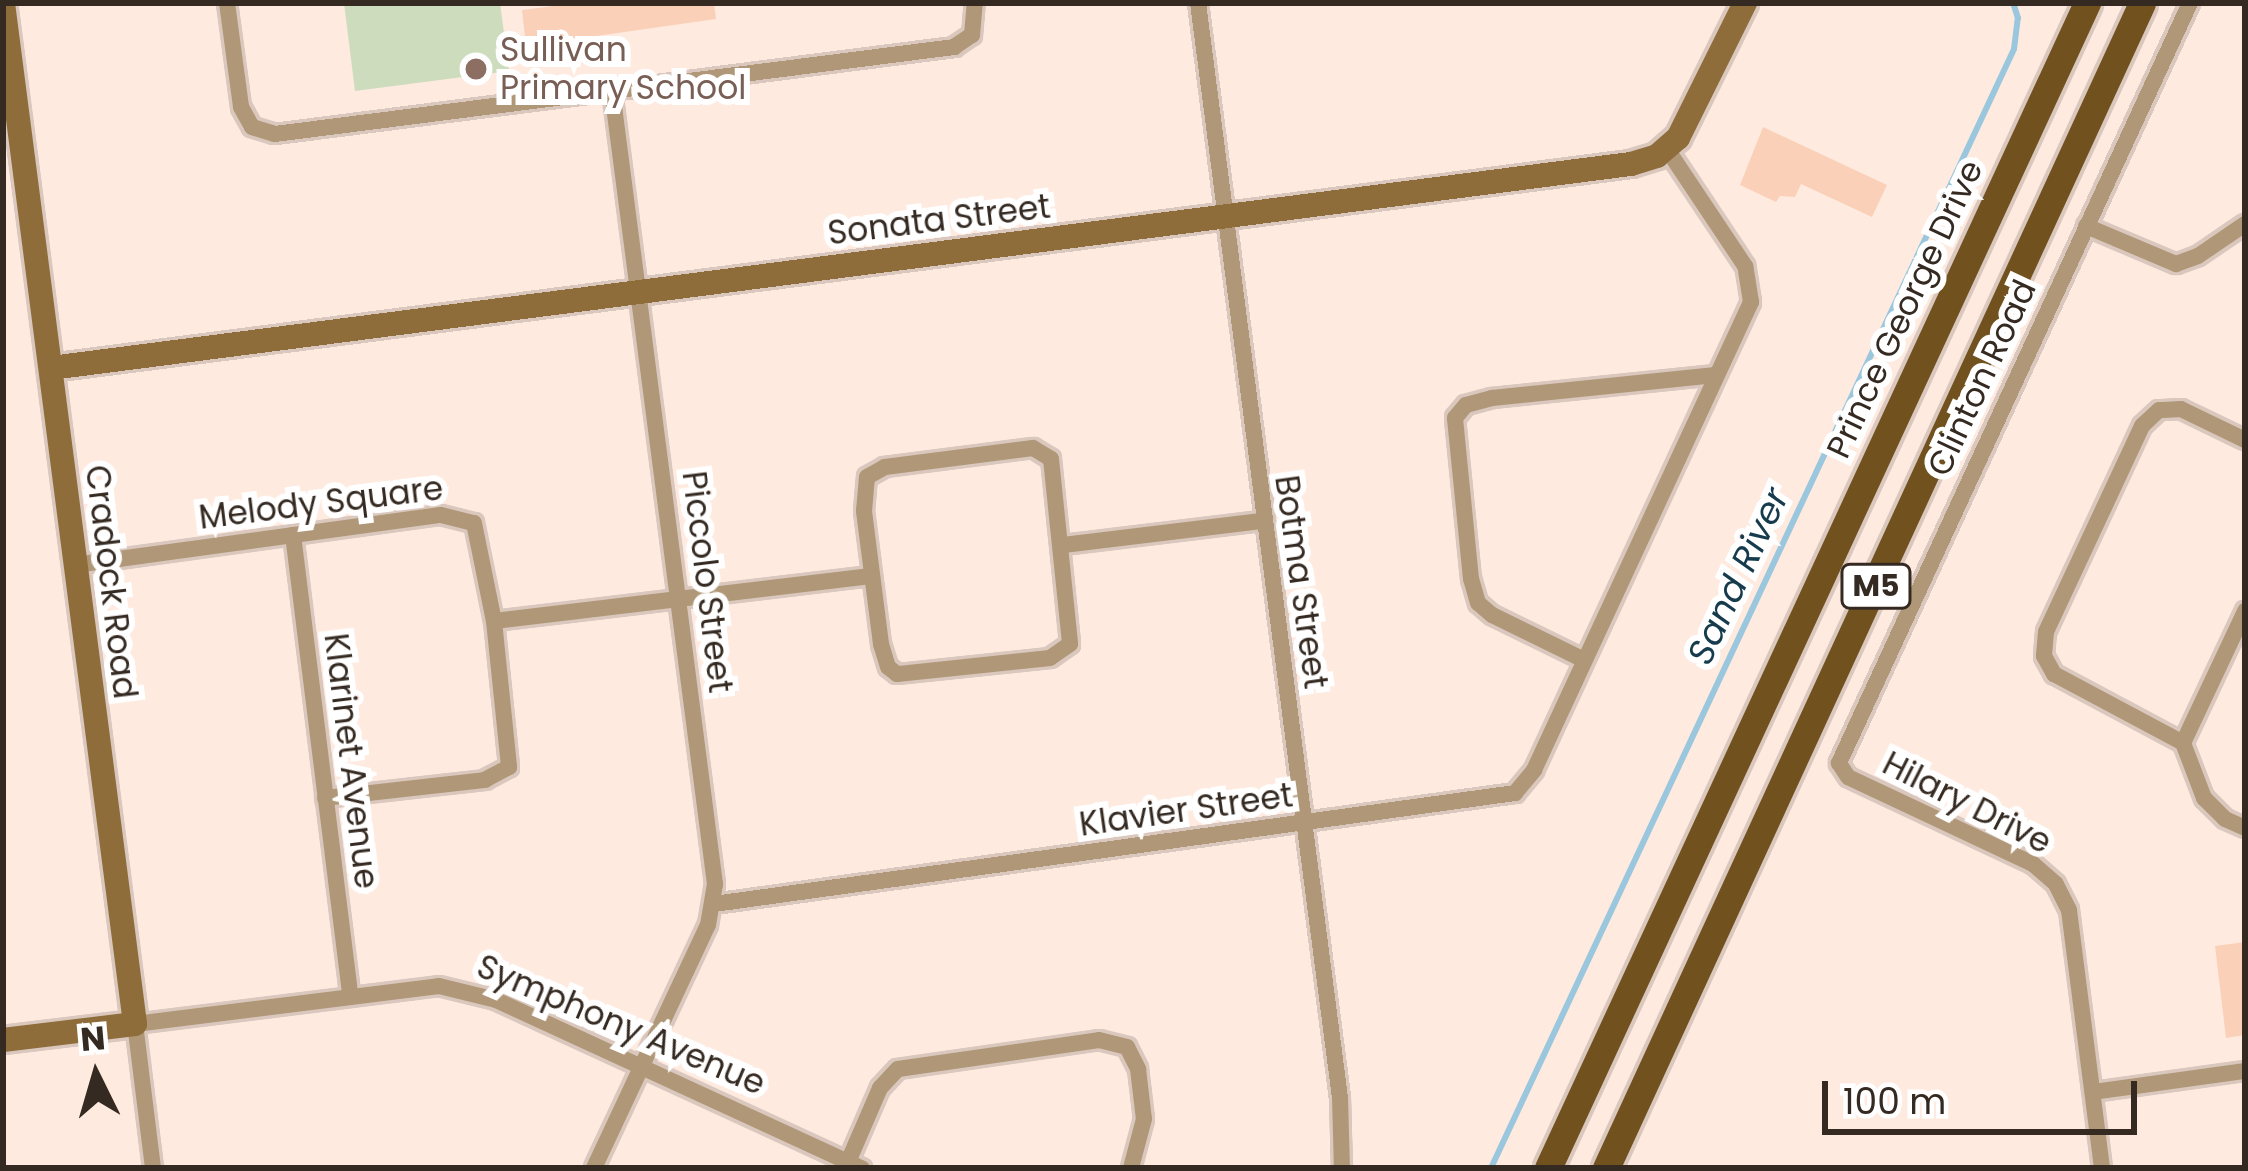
<!DOCTYPE html>
<style>
body{margin:0}
#map{position:relative;width:2248px;height:1171px;overflow:hidden;background:#feeadf;font-family:Poppins,sans-serif}
div>[style]{position:absolute}
.green>*{inset:0;background:#cddcbd}
.stream>*{height:6px;margin:-3px;padding:0 3px;transform-origin:3px;border-radius:3px;background:#9ac7dd}
.building>*{inset:0;background:#fad1b8}
.roads{filter:drop-shadow(3px 0 #dac7bd) drop-shadow(-3px 0 #dac7bd) drop-shadow(0 3px #dac7bd) drop-shadow(0 -3px #dac7bd)}
.street>*{height:16px;margin:-8px;padding:0 8px;transform-origin:8px;border-radius:8px;background:#af9777}
.secondary>*{height:24px;margin:-12px;padding:0 12px;transform-origin:12px;border-radius:12px;background:#8f6d3b}
.primary>*{height:27px;margin:-13.5px;padding:0 13.5px;transform-origin:13.5px;border-radius:13.5px;background:#71511e}
.dots>*{width:33px;height:33px;translate:-50% -50%;box-sizing:border-box;border:6px solid #fff;border-radius:50%}
span{translate:-50% -50%;white-space:nowrap;text-align:center;line-height:1.15;-webkit-text-stroke:12px #fff;paint-order:stroke}
.shield-label span{padding:3px 9px;background:#fff;border:3px solid;border-radius:9px;-webkit-text-stroke-width:0}
.shield-label{font-size:30px;color:#352a22;font-weight:700}
.education-label{font-size:33px;color:#785e54}
.left{translate:0 -50%;text-align:left}
.street-label{font-size:33px;color:#352a22}
.water-label{font-size:36px;color:#153b4c;font-style:italic}
.frame{position:absolute;inset:0;border:6px solid #352a22;pointer-events:none}
.north{position:absolute;left:36px;top:1015px;width:120px;height:120px;-webkit-text-stroke:9px #fff;paint-order:stroke;rotate:355deg;font-size:33px;font-weight:700;line-height:48px;text-align:center;color:#352a22}
.north::after{content:'';display:block;margin:auto;width:42px;height:54px;background:#352a22;clip-path:polygon(50% 0,100% 100%,50% 72%,0 100%)}
.scale{position:absolute;left:1822px;top:1081px;width:315px;height:54px;box-sizing:border-box;border:6px solid #352a22;border-top:0;padding-left:15px;font-size:36px;line-height:42px;white-space:nowrap;color:#352a22;-webkit-text-stroke:9px #fff;paint-order:stroke}
</style>
<div id="map">
<div class="green">
<i style="clip-path:polygon(344px 3px,500px 3px,509px 71px,355px 91px)"></i>
</div>
<div class="stream">
<i style="left:1491px;top:1168px;width:1235px;rotate:-64.95deg"></i>
<i style="left:2014px;top:49px;width:31px;rotate:-83deg"></i>
<i style="left:2018px;top:18px;width:16px;rotate:-108deg"></i>
</div>
<div class="building">
<i style="clip-path:polygon(577px 3px,714px 3px,716px 19px,526px 46px,522px 10px)"></i>
<i style="clip-path:polygon(1763px 127px,1887px 185px,1872px 217px,1801px 184px,1795px 197px,1780px 196px,1776px 202px,1740px 185px)"></i>
<i style="clip-path:polygon(2245px 942px,2245px 1035px,2226px 1038px,2215px 946px)"></i>
</div>
<div class="roads">
<div class="street">
<i style="left:227px;top:3px;width:105px;rotate:82.3deg"></i>
<i style="left:241px;top:107px;width:23px;rotate:61deg"></i>
<i style="left:252px;top:127px;width:24px;rotate:17deg"></i>
<i style="left:275px;top:134px;width:685px;rotate:-7.3deg"></i>
<i style="left:954px;top:47px;width:22px;rotate:-34deg"></i>
<i style="left:972px;top:35px;width:32px;rotate:-85deg"></i>
<i style="left:1198px;top:3px;width:1104px;rotate:82.61deg"></i>
<i style="left:1340px;top:1098px;width:70px;rotate:88.4deg"></i>
<i style="left:2086px;top:226px;width:98px;rotate:22.9deg"></i>
<i style="left:2176px;top:264px;width:23px;rotate:-20deg"></i>
<i style="left:2198px;top:256px;width:57px;rotate:-34.2deg"></i>
<i style="left:2245px;top:440px;width:71px;rotate:-154.2deg"></i>
<i style="left:2181px;top:409px;width:22px;rotate:177deg"></i>
<i style="left:2159px;top:410px;width:23px;rotate:137deg"></i>
<i style="left:2142px;top:426px;width:227px;rotate:115deg"></i>
<i style="left:2046px;top:632px;width:24px;rotate:95deg"></i>
<i style="left:2044px;top:656px;width:21px;rotate:61deg"></i>
<i style="left:2054px;top:674px;width:146px;rotate:28.1deg"></i>
<i style="left:2183px;top:743px;width:59px;rotate:69.1deg"></i>
<i style="left:2204px;top:798px;width:30px;rotate:45deg"></i>
<i style="left:2225px;top:819px;width:22px;rotate:24deg"></i>
<i style="left:1033px;top:448px;width:21px;rotate:31deg"></i>
<i style="left:1051px;top:459px;width:186px;rotate:84.1deg"></i>
<i style="left:1070px;top:644px;width:24px;rotate:145deg"></i>
<i style="left:1050px;top:658px;width:154px;rotate:174deg"></i>
<i style="left:897px;top:674px;width:11px;rotate:-142deg"></i>
<i style="left:888px;top:667px;width:24px;rotate:-107deg"></i>
<i style="left:881px;top:644px;width:134px;rotate:-97.3deg"></i>
<i style="left:864px;top:511px;width:34px;rotate:-85deg"></i>
<i style="left:867px;top:477px;width:21px;rotate:-29deg"></i>
<i style="left:885px;top:467px;width:149px;rotate:-7.3deg"></i>
<i style="left:293px;top:535px;width:463px;rotate:82.9deg"></i>
<i style="left:1063px;top:545px;width:200px;rotate:-6.9deg"></i>
<i style="left:75px;top:565px;width:369px;rotate:-7.8deg"></i>
<i style="left:441px;top:515px;width:34px;rotate:14deg"></i>
<i style="left:474px;top:523px;width:100px;rotate:78.5deg"></i>
<i style="left:494px;top:621px;width:147px;rotate:84.1deg"></i>
<i style="left:509px;top:767px;width:27px;rotate:152deg"></i>
<i style="left:485px;top:780px;width:161px;rotate:173.6deg"></i>
<i style="left:494px;top:621px;width:380px;rotate:-6.8deg"></i>
<i style="left:1582px;top:659px;width:100px;rotate:-153.9deg"></i>
<i style="left:1492px;top:615px;width:18px;rotate:-139deg"></i>
<i style="left:1478px;top:603px;width:25px;rotate:-106deg"></i>
<i style="left:1471px;top:579px;width:162px;rotate:-95.7deg"></i>
<i style="left:1455px;top:418px;width:17px;rotate:-50deg"></i>
<i style="left:1466px;top:405px;width:28px;rotate:-15deg"></i>
<i style="left:1493px;top:398px;width:223px;rotate:-5.9deg"></i>
<i style="left:2183px;top:743px;width:146px;rotate:-64.8deg"></i>
<i style="left:714px;top:904px;width:809px;rotate:-7.89deg"></i>
<i style="left:1515px;top:793px;width:30px;rotate:-50deg"></i>
<i style="left:1534px;top:770px;width:516px;rotate:-65.12deg"></i>
<i style="left:1751px;top:302px;width:36px;rotate:-99deg"></i>
<i style="left:1745px;top:266px;width:141px;rotate:-123.7deg"></i>
<i style="left:2093px;top:1092px;width:153px;rotate:-7.9deg"></i>
<i style="left:848px;top:1162px;width:81px;rotate:-66.6deg"></i>
<i style="left:880px;top:1088px;width:26px;rotate:-47deg"></i>
<i style="left:898px;top:1069px;width:203px;rotate:-8.2deg"></i>
<i style="left:1099px;top:1040px;width:29px;rotate:14deg"></i>
<i style="left:1127px;top:1047px;width:25px;rotate:63deg"></i>
<i style="left:1138px;top:1069px;width:50px;rotate:83.2deg"></i>
<i style="left:1144px;top:1119px;width:51px;rotate:104.9deg"></i>
<i style="left:153px;top:1168px;width:145px;rotate:-97.1deg"></i>
<i style="left:135px;top:1024px;width:306px;rotate:-7.1deg"></i>
<i style="left:439px;top:986px;width:59px;rotate:13.8deg"></i>
<i style="left:496px;top:1000px;width:403px;rotate:24.7deg"></i>
<i style="left:594px;top:1168px;width:268px;rotate:-64.9deg"></i>
<i style="left:708px;top:925px;width:42px;rotate:-80.3deg"></i>
<i style="left:715px;top:884px;width:800px;rotate:-97.4deg"></i>
<i style="left:2102px;top:1168px;width:260px;rotate:-97.3deg"></i>
<i style="left:2069px;top:910px;width:29px;rotate:-117deg"></i>
<i style="left:2056px;top:884px;width:30px;rotate:-139deg"></i>
<i style="left:2033px;top:864px;width:204px;rotate:-154.8deg"></i>
<i style="left:1848px;top:777px;width:17px;rotate:-123deg"></i>
<i style="left:1839px;top:763px;width:837px;rotate:-65.21deg"></i>
</div>
<div class="secondary">
<i style="left:3px;top:3px;width:1029px;rotate:82.63deg"></i>
<i style="left:135px;top:1024px;width:133px;rotate:173.1deg"></i>
<i style="left:51px;top:368px;width:1593px;rotate:-7.36deg"></i>
<i style="left:1631px;top:164px;width:27px;rotate:-17deg"></i>
<i style="left:1657px;top:156px;width:28px;rotate:-41deg"></i>
<i style="left:1678px;top:138px;width:151px;rotate:-63.6deg"></i>
</div>
<div class="primary">
<i style="left:1548px;top:1168px;width:1284px;rotate:-65.17deg"></i>
<i style="left:1606px;top:1168px;width:1282px;rotate:-65.29deg"></i>
</div>
</div>
<div class="dots">
<i style="left:476px;top:69px;background:#8d6e63"></i>
</div>
<div class="shield-label">
<span style="left:1876px;top:586px">M5</span>
</div>
<div class="education-label">
<span class="left" style="left:500px;top:69px">Sullivan<br>Primary School</span>
</div>
<div class="street-label">
<span style="left:939px;top:220px;rotate:-7deg">Sonata Street</span>
<span style="left:1905px;top:309px;rotate:-65deg">Prince George Drive</span>
<span style="left:1982px;top:378px;rotate:-65deg">Clinton Road</span>
<span style="left:321px;top:503px;rotate:-7deg">Melody Square</span>
<span style="left:111px;top:582px;rotate:83deg">Cradock Road</span>
<span style="left:707px;top:582px;rotate:83deg">Piccolo Street</span>
<span style="left:1301px;top:582px;rotate:82deg">Botma Street</span>
<span style="left:351px;top:761px;rotate:83deg">Klarinet Avenue</span>
<span style="left:1967px;top:803px;rotate:27deg">Hilary Drive</span>
<span style="left:1186px;top:810px;rotate:-8deg">Klavier Street</span>
<span style="left:621px;top:1025px;rotate:23deg">Symphony Avenue</span>
</div>
<div class="water-label">
<span style="left:1738px;top:576px;rotate:-65deg">Sand River</span>
</div>
<div class="frame"></div>
<div class="north">N</div>
<div class="scale">100 m</div>
</div>
